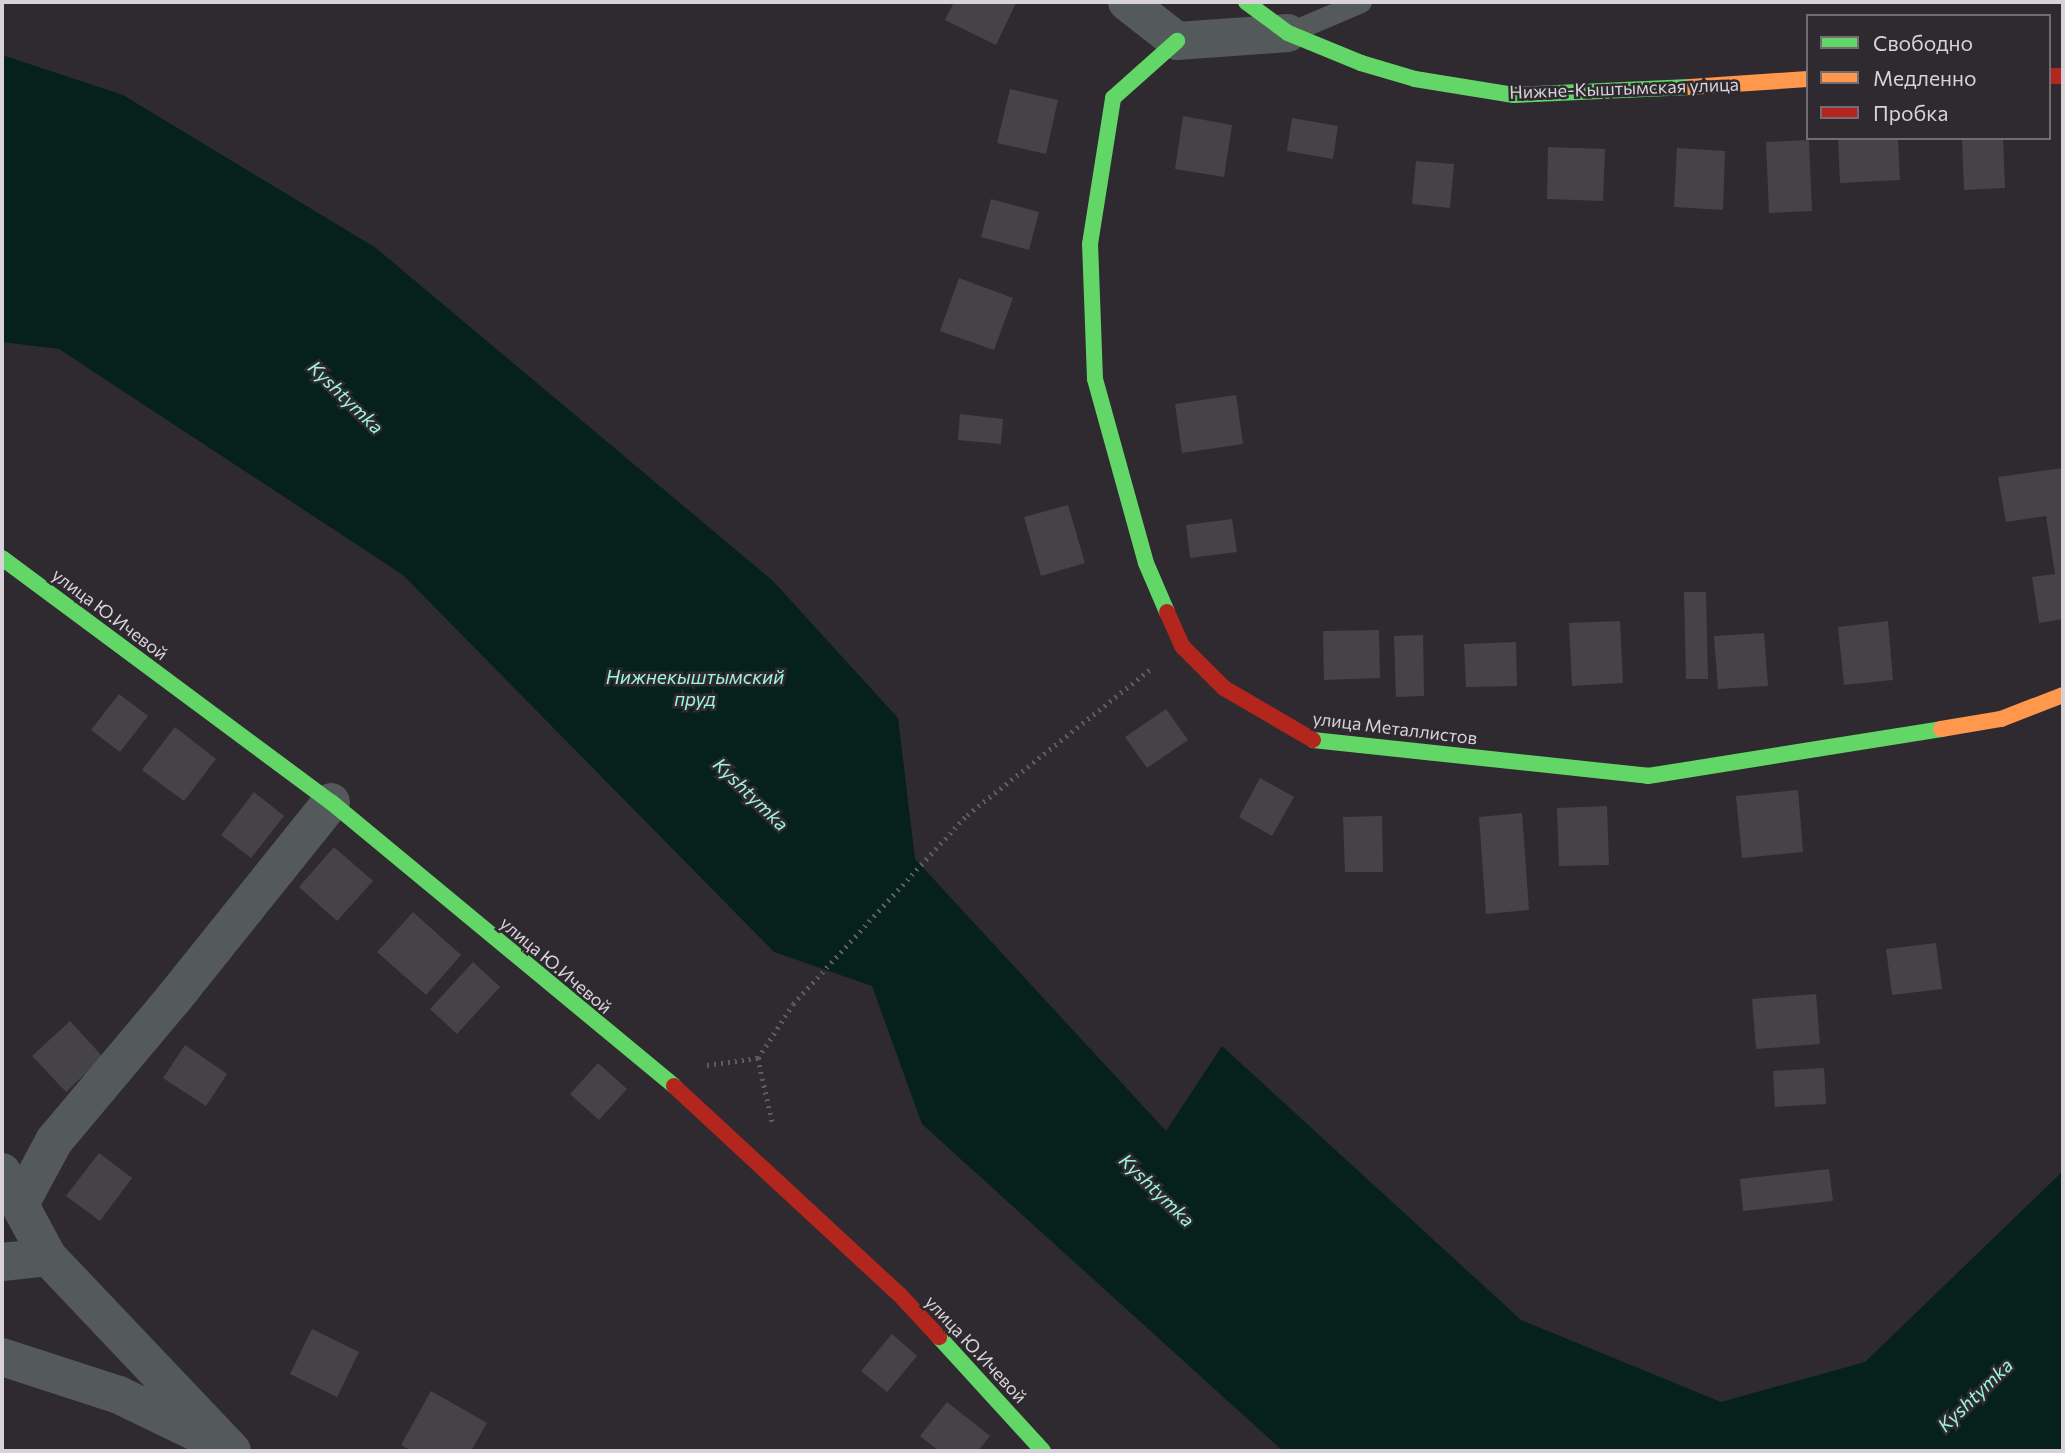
<!DOCTYPE html>
<meta charset="utf-8">
<style>
body{margin:0}
#map{position:relative;width:2065px;height:1453px;overflow:hidden;background:#2e2a2f;font-family:Commissioner,sans-serif}
div>[style]{position:absolute}
.water>*{inset:0;background:#05211a}
.building>*{inset:0;background:#464347}
.path>*{height:4.5px;margin-top:-2.25px;transform-origin:0;background:repeating-linear-gradient(90deg,#5b5d5e 0 2px,transparent 0 7px)}
.lane>*{height:21px;margin:-10.5px;padding:0 10.5px;transform-origin:10.5px;border-radius:10.5px;background:#545a59}
.street>*{height:38px;margin:-19px;padding:0 19px;transform-origin:19px;border-radius:19px;background:#545a59}
.fast>*{height:16px;margin:-8px;padding:0 8px;transform-origin:8px;border-radius:8px;background:#63d668}
.slow>*{height:16px;margin:-8px;padding:0 8px;transform-origin:8px;border-radius:8px;background:#ff974d}
.jam>*{height:16px;margin:-8px;padding:0 8px;transform-origin:8px;border-radius:8px;background:#b3261e}
span{translate:-50% -50%;white-space:nowrap;text-align:center;line-height:1.15;-webkit-text-stroke:5px #2f2930;paint-order:stroke}
.street-label{font-size:18px;color:#d7d3d8}
.water-label{font-size:19px;color:#9cf7da;font-style:italic}
.frame{position:absolute;inset:0;border:4px solid #d7d3d8;pointer-events:none}
.legend{position:absolute;left:1806px;top:14px;width:245px;height:126px;box-sizing:border-box;background:#2f2930;border:2px solid #726d73;margin:0;padding:9px 12px;list-style:none;font-size:21px;color:#d7d3d8}
.legend li{display:flex;align-items:center;gap:14px;height:35px}
.legend b{width:35px;border:2px solid #726d73}
</style>
<div id="map">
<div class="water">
<i style="clip-path:polygon(2px 55px,123px 95px,376px 248px,773px 581px,898px 718px,915px 859px,1166px 1131px,1222px 1046px,1521px 1320px,1721px 1402px,1865px 1362px,2063px 1171px,2063px 1451px,1283px 1451px,922px 1124px,872px 986px,774px 952px,403px 575px,59px 349px,2px 342px)"></i>
</div>
<div class="building">
<i style="clip-path:polygon(954px 2px,1013px 2px,1016px 3px,996px 45px,945px 20px)"></i>
<i style="clip-path:polygon(1010px 89px,1058px 100px,1046px 154px,997px 143px)"></i>
<i style="clip-path:polygon(1183px 116px,1232px 125px,1224px 177px,1175px 169px)"></i>
<i style="clip-path:polygon(1292px 118px,1338px 126px,1333px 159px,1287px 151px)"></i>
<i style="clip-path:polygon(1838px 138px,1898px 138px,1900px 180px,1840px 183px)"></i>
<i style="clip-path:polygon(1962px 138px,2003px 138px,2005px 188px,1964px 190px)"></i>
<i style="clip-path:polygon(1809px 140px,1812px 211px,1769px 213px,1766px 142px)"></i>
<i style="clip-path:polygon(1548px 147px,1605px 149px,1603px 201px,1547px 199px)"></i>
<i style="clip-path:polygon(1677px 148px,1725px 151px,1723px 210px,1674px 207px)"></i>
<i style="clip-path:polygon(1416px 161px,1454px 164px,1450px 208px,1412px 204px)"></i>
<i style="clip-path:polygon(991px 199px,1039px 212px,1029px 250px,981px 237px)"></i>
<i style="clip-path:polygon(959px 278px,1013px 298px,994px 350px,940px 331px)"></i>
<i style="clip-path:polygon(1236px 395px,1243px 444px,1182px 453px,1175px 404px)"></i>
<i style="clip-path:polygon(960px 414px,1003px 419px,1001px 444px,958px 440px)"></i>
<i style="clip-path:polygon(2063px 468px,2063px 619px,2039px 623px,2032px 577px,2055px 574px,2046px 516px,2006px 522px,1998px 477px)"></i>
<i style="clip-path:polygon(1068px 505px,1085px 563px,1041px 576px,1024px 517px)"></i>
<i style="clip-path:polygon(1232px 519px,1237px 552px,1190px 558px,1186px 525px)"></i>
<i style="clip-path:polygon(1684px 592px,1706px 592px,1708px 679px,1686px 679px)"></i>
<i style="clip-path:polygon(1620px 621px,1623px 683px,1572px 686px,1569px 623px)"></i>
<i style="clip-path:polygon(1888px 621px,1893px 680px,1844px 685px,1838px 627px)"></i>
<i style="clip-path:polygon(1379px 630px,1380px 678px,1324px 680px,1323px 631px)"></i>
<i style="clip-path:polygon(1764px 633px,1768px 686px,1718px 689px,1714px 636px)"></i>
<i style="clip-path:polygon(1423px 635px,1424px 696px,1396px 697px,1394px 636px)"></i>
<i style="clip-path:polygon(1516px 642px,1517px 686px,1466px 687px,1464px 644px)"></i>
<i style="clip-path:polygon(119px 694px,148px 716px,120px 752px,91px 730px)"></i>
<i style="clip-path:polygon(1166px 709px,1188px 740px,1147px 768px,1125px 737px)"></i>
<i style="clip-path:polygon(175px 727px,216px 759px,184px 801px,142px 770px)"></i>
<i style="clip-path:polygon(1260px 778px,1294px 797px,1272px 836px,1239px 817px)"></i>
<i style="clip-path:polygon(1798px 790px,1803px 852px,1742px 858px,1736px 796px)"></i>
<i style="clip-path:polygon(254px 792px,284px 816px,251px 858px,221px 835px)"></i>
<i style="clip-path:polygon(1607px 806px,1609px 865px,1559px 866px,1557px 808px)"></i>
<i style="clip-path:polygon(1522px 813px,1529px 910px,1486px 914px,1479px 817px)"></i>
<i style="clip-path:polygon(1382px 816px,1383px 872px,1345px 872px,1343px 817px)"></i>
<i style="clip-path:polygon(334px 847px,373px 881px,337px 921px,299px 887px)"></i>
<i style="clip-path:polygon(413px 912px,461px 955px,426px 995px,377px 952px)"></i>
<i style="clip-path:polygon(1936px 943px,1942px 989px,1892px 995px,1886px 949px)"></i>
<i style="clip-path:polygon(473px 962px,500px 987px,457px 1034px,430px 1009px)"></i>
<i style="clip-path:polygon(1816px 994px,1820px 1044px,1756px 1049px,1752px 999px)"></i>
<i style="clip-path:polygon(70px 1021px,103px 1057px,66px 1092px,32px 1056px)"></i>
<i style="clip-path:polygon(185px 1045px,227px 1074px,206px 1106px,163px 1078px)"></i>
<i style="clip-path:polygon(598px 1063px,627px 1089px,599px 1120px,570px 1094px)"></i>
<i style="clip-path:polygon(1824px 1068px,1826px 1104px,1775px 1107px,1773px 1071px)"></i>
<i style="clip-path:polygon(99px 1153px,132px 1178px,100px 1221px,66px 1196px)"></i>
<i style="clip-path:polygon(1829px 1169px,1833px 1201px,1743px 1211px,1740px 1179px)"></i>
<i style="clip-path:polygon(312px 1329px,359px 1352px,337px 1397px,290px 1374px)"></i>
<i style="clip-path:polygon(892px 1334px,917px 1356px,887px 1392px,861px 1371px)"></i>
<i style="clip-path:polygon(431px 1391px,487px 1423px,471px 1451px,412px 1451px,401px 1445px)"></i>
<i style="clip-path:polygon(947px 1402px,990px 1436px,978px 1451px,939px 1451px,920px 1436px)"></i>
</div>
<div class="path">
<i style="left:758px;top:1058px;width:69px;rotate:77.4deg"></i>
<i style="left:707px;top:1065px;width:51px;rotate:-7.8deg"></i>
<i style="left:758px;top:1058px;width:64px;rotate:-57.1deg"></i>
<i style="left:793px;top:1004px;width:257px;rotate:-47.4deg"></i>
<i style="left:967px;top:815px;width:238px;rotate:-38.5deg"></i>
</div>
<div class="lane">
<i style="left:1288px;top:33px;width:79px;rotate:-23deg"></i>
</div>
<div class="street">
<i style="left:1127px;top:2px;width:63px;rotate:38deg"></i>
<i style="left:1177px;top:41px;width:111px;rotate:-4.1deg"></i>
<i style="left:2px;top:1172px;width:97px;rotate:61.6deg"></i>
<i style="left:48px;top:1257px;width:267px;rotate:46.5deg"></i>
<i style="left:20px;top:1204px;width:72px;rotate:-61.6deg"></i>
<i style="left:54px;top:1141px;width:187px;rotate:-50deg"></i>
<i style="left:174px;top:998px;width:251px;rotate:-51.3deg"></i>
<i style="left:2px;top:1262px;width:46px;rotate:-6.2deg"></i>
<i style="left:2px;top:1357px;width:123px;rotate:18deg"></i>
<i style="left:119px;top:1395px;width:99px;rotate:25.8deg"></i>
</div>
<div class="fast">
<i style="left:1246px;top:2px;width:52px;rotate:36.4deg"></i>
<i style="left:1288px;top:33px;width:79px;rotate:22.3deg"></i>
<i style="left:1361px;top:63px;width:56px;rotate:16.5deg"></i>
<i style="left:1415px;top:79px;width:100px;rotate:9.2deg"></i>
<i style="left:1514px;top:95px;width:176px;rotate:-2.6deg"></i>
<i style="left:2px;top:558px;width:410px;rotate:36.6deg"></i>
<i style="left:331px;top:802px;width:445px;rotate:39.6deg"></i>
<i style="left:1167px;top:612px;width:53px;rotate:-113.2deg"></i>
<i style="left:1146px;top:563px;width:191px;rotate:-105.5deg"></i>
<i style="left:1095px;top:379px;width:135px;rotate:-92.1deg"></i>
<i style="left:1090px;top:244px;width:148px;rotate:-81deg"></i>
<i style="left:1113px;top:98px;width:86px;rotate:-41.7deg"></i>
<i style="left:1313px;top:740px;width:337px;rotate:6.1deg"></i>
<i style="left:1648px;top:776px;width:297px;rotate:-9.1deg"></i>
<i style="left:939px;top:1337px;width:154px;rotate:47.6deg"></i>
</div>
<div class="slow">
<i style="left:1690px;top:87px;width:118px;rotate:-3.9deg"></i>
<i style="left:1941px;top:729px;width:61px;rotate:-9.5deg"></i>
<i style="left:2001px;top:719px;width:66px;rotate:-21.2deg"></i>
</div>
<div class="jam">
<i style="left:2049px;top:76px;width:14px"></i>
<i style="left:1167px;top:612px;width:37px;rotate:66deg"></i>
<i style="left:1182px;top:646px;width:59px;rotate:45deg"></i>
<i style="left:1224px;top:688px;width:103px;rotate:30.3deg"></i>
<i style="left:674px;top:1086px;width:306px;rotate:42.8deg"></i>
<i style="left:899px;top:1294px;width:59px;rotate:47.1deg"></i>
</div>
<div class="street-label">
<span style="left:1624px;top:88px;rotate:-2deg">Нижне-Кыштымская улица</span>
<span style="left:110px;top:614px;rotate:37deg">улица Ю.Ичевой</span>
<span style="left:1395px;top:728px;rotate:7deg">улица Металлистов</span>
<span style="left:556px;top:965px;rotate:40deg">улица Ю.Ичевой</span>
<span style="left:976px;top:1349px;rotate:47deg">улица Ю.Ичевой</span>
</div>
<div class="water-label">
<span style="left:346px;top:397px;rotate:44deg">Kyshtymka</span>
<span style="left:695px;top:688px">Нижнекыштымский<br>пруд</span>
<span style="left:751px;top:794px;rotate:44deg">Kyshtymka</span>
<span style="left:1157px;top:1190px;rotate:44deg">Kyshtymka</span>
<span style="left:1975px;top:1395px;rotate:-44deg">Kyshtymka</span>
</div>
<div class="frame"></div>
<ul class="legend">
<li><b style="height:9px;background:#63d668"></b>Свободно</li>
<li><b style="height:9px;background:#ff974d"></b>Медленно</li>
<li><b style="height:9px;background:#b3261e"></b>Пробка</li>
</ul>
</div>
